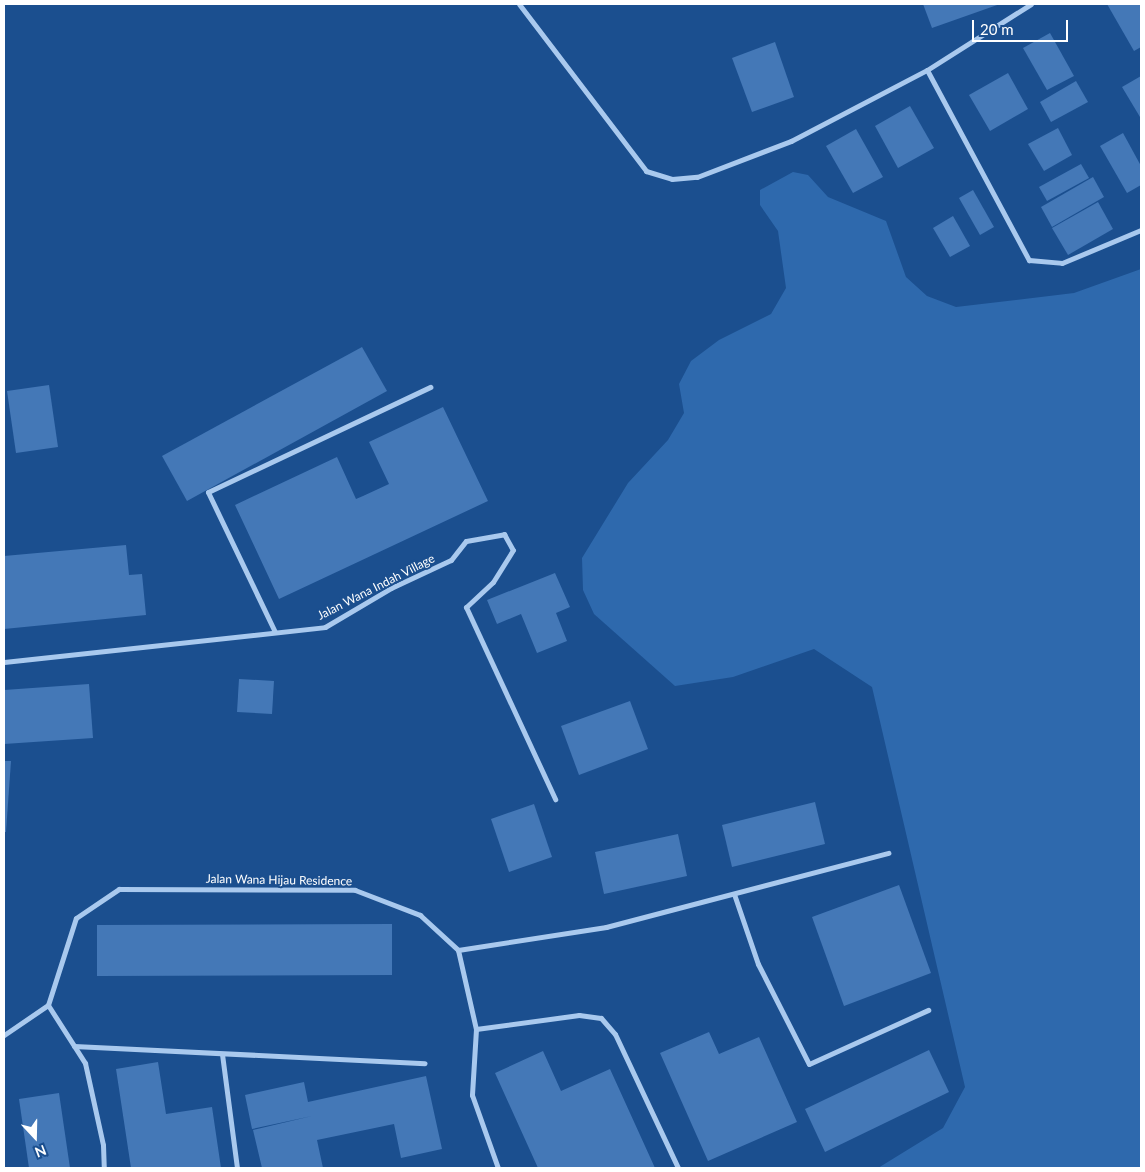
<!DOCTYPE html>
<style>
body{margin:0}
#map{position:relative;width:1145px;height:1172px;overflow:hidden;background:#1b4f8f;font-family:Lato,sans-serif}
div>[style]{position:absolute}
.green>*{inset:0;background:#2e69ad}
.building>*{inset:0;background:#4478b7}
.minor>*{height:5px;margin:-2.5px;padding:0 2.5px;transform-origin:2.5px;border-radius:2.5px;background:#a9c9ee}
span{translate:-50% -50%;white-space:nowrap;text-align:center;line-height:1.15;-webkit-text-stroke:4px #1b4f8f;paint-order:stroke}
.street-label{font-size:12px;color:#fff}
.frame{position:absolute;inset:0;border:5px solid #fff;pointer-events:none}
.north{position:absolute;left:10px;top:1112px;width:50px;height:50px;-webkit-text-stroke:4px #1b4f8f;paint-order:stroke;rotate:159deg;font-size:14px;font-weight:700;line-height:20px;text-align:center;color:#fff}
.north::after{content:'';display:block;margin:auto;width:18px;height:22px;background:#fff;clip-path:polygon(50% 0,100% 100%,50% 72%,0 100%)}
.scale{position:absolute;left:972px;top:20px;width:96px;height:22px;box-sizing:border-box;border:2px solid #fff;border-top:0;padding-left:6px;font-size:15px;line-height:18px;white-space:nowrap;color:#fff;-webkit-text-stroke:4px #1b4f8f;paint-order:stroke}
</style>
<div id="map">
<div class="green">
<i style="clip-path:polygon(793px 172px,808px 175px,828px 197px,886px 221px,906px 277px,927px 296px,956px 307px,1074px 293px,1141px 269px,1141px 1168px,878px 1168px,943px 1128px,965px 1087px,872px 687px,814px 649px,733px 677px,675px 686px,594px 614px,583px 590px,582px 558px,628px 483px,668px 440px,684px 413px,679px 384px,691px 361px,719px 340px,771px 314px,786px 288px,778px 231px,760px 205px,760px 190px)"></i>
</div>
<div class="building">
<i style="clip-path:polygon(923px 4px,1000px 4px,932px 28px)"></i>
<i style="clip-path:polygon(1107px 4px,1141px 4px,1141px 47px,1134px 51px)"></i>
<i style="clip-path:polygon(1050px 33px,1074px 76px,1047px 90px,1023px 48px)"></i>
<i style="clip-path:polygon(775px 42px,794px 97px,752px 112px,732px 58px)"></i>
<i style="clip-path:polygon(1008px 73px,1028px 109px,990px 131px,969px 95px)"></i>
<i style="clip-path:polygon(1141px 76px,1141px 116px,1140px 117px,1122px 87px)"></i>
<i style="clip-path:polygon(1076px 81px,1088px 102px,1051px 122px,1040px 102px)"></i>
<i style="clip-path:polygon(910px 106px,934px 148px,898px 168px,875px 126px)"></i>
<i style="clip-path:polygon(1058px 128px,1072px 155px,1044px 171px,1028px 144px)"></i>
<i style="clip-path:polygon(856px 129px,883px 177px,853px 193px,826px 146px)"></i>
<i style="clip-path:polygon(1123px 133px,1141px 166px,1141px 185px,1127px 193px,1100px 146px)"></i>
<i style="clip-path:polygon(1081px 164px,1089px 178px,1047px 201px,1039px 187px)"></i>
<i style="clip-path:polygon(1093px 177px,1104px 197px,1052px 227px,1041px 207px)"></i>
<i style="clip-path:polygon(973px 190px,994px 227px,980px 235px,959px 198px)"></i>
<i style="clip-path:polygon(1098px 202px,1113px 229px,1068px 255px,1052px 228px)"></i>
<i style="clip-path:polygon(953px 216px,970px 246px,950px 257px,933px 228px)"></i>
<i style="clip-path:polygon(362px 347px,387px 391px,187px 501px,162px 456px)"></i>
<i style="clip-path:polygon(49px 385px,58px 447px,16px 453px,7px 391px)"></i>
<i style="clip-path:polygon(443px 407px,488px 501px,279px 599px,235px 505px,337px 457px,356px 499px,363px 496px,389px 484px,369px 442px)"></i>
<i style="clip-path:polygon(126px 545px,129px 575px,142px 574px,146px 615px,4px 629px,4px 556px)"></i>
<i style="clip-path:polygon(555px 573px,570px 607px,556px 613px,567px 641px,537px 653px,521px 614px,497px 624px,487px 600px)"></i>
<i style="clip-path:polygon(239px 679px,274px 681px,272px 714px,237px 712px)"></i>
<i style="clip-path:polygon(89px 684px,93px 738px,4px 744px,4px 690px)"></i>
<i style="clip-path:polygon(630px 701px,648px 749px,579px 775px,561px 726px)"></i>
<i style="clip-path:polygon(4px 761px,11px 761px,6px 832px,4px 832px)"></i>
<i style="clip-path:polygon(815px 802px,825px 844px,732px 867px,722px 825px)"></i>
<i style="clip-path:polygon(534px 804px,552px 857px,509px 872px,491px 819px)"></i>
<i style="clip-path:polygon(678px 834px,687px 876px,604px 894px,595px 852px)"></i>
<i style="clip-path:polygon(899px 885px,931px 973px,844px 1006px,812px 917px)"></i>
<i style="clip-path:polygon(392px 924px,392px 975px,97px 976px,97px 925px)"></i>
<i style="clip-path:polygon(709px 1032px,719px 1054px,759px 1037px,797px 1122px,708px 1161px,660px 1053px)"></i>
<i style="clip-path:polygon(929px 1050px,949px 1092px,825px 1152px,805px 1109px)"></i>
<i style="clip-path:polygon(543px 1051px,561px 1091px,610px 1069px,655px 1168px,538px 1168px,495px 1073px)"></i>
<i style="clip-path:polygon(158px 1062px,166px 1114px,212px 1107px,221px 1168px,131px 1168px,116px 1069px)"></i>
<i style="clip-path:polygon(426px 1076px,442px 1149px,401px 1158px,394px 1124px,317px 1140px,323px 1168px,262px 1168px,253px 1130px,312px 1116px,252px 1129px,245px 1095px,304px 1082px,308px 1102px)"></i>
<i style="clip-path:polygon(59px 1093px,70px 1168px,29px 1168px,19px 1099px)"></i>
</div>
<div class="minor">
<i style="left:519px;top:4px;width:210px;rotate:52.7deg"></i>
<i style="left:646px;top:171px;width:27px;rotate:17deg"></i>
<i style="left:672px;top:179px;width:25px;rotate:-5deg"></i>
<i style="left:697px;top:177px;width:101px;rotate:-21deg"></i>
<i style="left:791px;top:141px;width:153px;rotate:-27.6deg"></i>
<i style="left:927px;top:70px;width:123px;rotate:-32.4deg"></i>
<i style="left:927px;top:70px;width:216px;rotate:61.8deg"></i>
<i style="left:1029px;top:260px;width:33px;rotate:5deg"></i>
<i style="left:1062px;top:263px;width:86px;rotate:-22.7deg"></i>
<i style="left:275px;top:632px;width:155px;rotate:-115.6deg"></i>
<i style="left:208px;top:492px;width:246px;rotate:-25.3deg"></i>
<i style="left:4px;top:662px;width:323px;rotate:-6.2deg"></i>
<i style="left:325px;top:627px;width:77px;rotate:-30.6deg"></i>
<i style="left:391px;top:588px;width:66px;rotate:-25deg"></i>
<i style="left:451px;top:560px;width:24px;rotate:-52deg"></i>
<i style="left:466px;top:541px;width:39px;rotate:-10deg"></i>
<i style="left:504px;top:534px;width:18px;rotate:61deg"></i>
<i style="left:513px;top:550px;width:38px;rotate:122deg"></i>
<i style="left:493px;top:582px;width:37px;rotate:137deg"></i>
<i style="left:466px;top:607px;width:212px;rotate:65.1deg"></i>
<i style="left:734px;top:894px;width:74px;rotate:71.1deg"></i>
<i style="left:758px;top:964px;width:112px;rotate:63deg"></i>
<i style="left:809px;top:1064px;width:131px;rotate:-24.4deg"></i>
<i style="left:458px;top:950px;width:150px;rotate:-8.8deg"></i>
<i style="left:606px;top:927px;width:292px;rotate:-14.7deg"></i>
<i style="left:48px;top:1005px;width:69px;rotate:57.5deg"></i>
<i style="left:85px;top:1063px;width:84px;rotate:77.6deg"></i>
<i style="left:103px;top:1145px;width:23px;rotate:88deg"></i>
<i style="left:476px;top:1029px;width:104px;rotate:-7.7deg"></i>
<i style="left:579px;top:1015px;width:22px;rotate:8deg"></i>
<i style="left:601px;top:1018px;width:21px;rotate:49deg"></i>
<i style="left:615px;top:1034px;width:148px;rotate:64.8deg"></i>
<i style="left:4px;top:1035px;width:53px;rotate:-34.3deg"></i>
<i style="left:48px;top:1005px;width:91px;rotate:-72.2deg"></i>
<i style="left:76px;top:918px;width:52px;rotate:-34deg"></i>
<i style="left:119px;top:889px;width:236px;rotate:0.2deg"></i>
<i style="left:355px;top:890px;width:70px;rotate:21deg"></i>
<i style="left:420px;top:915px;width:52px;rotate:42.6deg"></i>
<i style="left:458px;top:950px;width:81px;rotate:77.2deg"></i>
<i style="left:476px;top:1029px;width:66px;rotate:93.5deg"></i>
<i style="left:472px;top:1095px;width:77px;rotate:70.4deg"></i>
<i style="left:74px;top:1046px;width:351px;rotate:2.8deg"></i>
<i style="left:222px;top:1054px;width:115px;rotate:82.5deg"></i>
</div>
<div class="street-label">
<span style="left:376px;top:587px;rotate:-27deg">Jalan Wana Indah Village</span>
<span style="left:279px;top:880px;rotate:1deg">Jalan Wana Hijau Residence</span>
</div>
<div class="frame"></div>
<div class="north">N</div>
<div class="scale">20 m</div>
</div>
